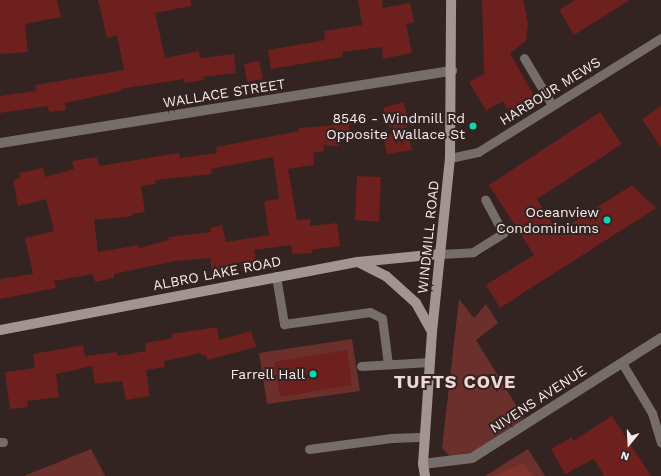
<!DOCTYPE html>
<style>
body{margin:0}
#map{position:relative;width:661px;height:476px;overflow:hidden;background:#332321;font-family:"Work Sans",sans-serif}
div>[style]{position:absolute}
.green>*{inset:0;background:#6b302c}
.forest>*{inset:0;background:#80322d}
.building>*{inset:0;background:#6d201d}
.lane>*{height:9px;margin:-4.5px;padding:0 4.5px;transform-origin:4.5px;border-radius:4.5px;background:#766d6b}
.street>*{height:10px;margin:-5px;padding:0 5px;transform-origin:5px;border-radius:5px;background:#766d6b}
.secondary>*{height:10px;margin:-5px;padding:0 5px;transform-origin:5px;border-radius:5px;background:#a29492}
.dots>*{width:11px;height:11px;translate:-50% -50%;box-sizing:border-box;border:2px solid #332321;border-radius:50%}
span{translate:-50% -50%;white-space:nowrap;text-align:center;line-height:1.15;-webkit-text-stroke:4px #332321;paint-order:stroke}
.street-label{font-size:14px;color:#f8eceb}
.poi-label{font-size:14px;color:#f8eceb}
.right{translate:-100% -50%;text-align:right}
.district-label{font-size:18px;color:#efd8d6;font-weight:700;letter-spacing:1px}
.north{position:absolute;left:609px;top:424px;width:40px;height:40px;-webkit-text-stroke:3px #332321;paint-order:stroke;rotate:198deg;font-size:11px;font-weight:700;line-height:16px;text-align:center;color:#f8eceb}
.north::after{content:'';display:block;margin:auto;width:14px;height:18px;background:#f8eceb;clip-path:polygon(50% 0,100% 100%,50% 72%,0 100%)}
</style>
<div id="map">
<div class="green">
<i style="clip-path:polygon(459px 299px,474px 318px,486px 304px,498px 323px,476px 340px,524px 418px,473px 452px,450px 456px,442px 448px)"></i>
<i style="clip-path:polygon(352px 339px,360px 391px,267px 404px,259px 353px)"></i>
<i style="clip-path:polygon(91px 449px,105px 476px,24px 476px)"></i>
<i style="clip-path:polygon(528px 449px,545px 476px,485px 476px)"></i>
</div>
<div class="forest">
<i style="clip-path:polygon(524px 463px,533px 476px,492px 476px)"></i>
</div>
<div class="building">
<i style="clip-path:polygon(0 0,57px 0,61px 17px,25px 24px,28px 52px,0 54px)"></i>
<i style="clip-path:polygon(98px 0,191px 0,191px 6px,155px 13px,165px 58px,199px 51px,200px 58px,234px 54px,236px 73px,203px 77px,204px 80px,184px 83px,184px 79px,121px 89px,121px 91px,65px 103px,66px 110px,49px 112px,48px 106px,0 113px,0 96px,36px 91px,35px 85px,124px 70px,117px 35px,107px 38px)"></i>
<i style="clip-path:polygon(358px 0,382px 0,383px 8px,410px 3px,414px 22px,406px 24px,412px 53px,383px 59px,382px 47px,342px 52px,343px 57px,271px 69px,268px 50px,325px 40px,324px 31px,362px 25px)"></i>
<i style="clip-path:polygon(482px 0,523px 0,528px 23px,526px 41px,510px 53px,536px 99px,510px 113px,503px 101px,486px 111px,469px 82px,484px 74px)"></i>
<i style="clip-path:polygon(575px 0,630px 0,574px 35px,559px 10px)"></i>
<i style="clip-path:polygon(259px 61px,263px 79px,247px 82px,244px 64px)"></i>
<i style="clip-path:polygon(403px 102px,409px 121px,406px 122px,412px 150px,387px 154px,383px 136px,392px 134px,383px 108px)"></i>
<i style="clip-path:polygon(661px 106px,661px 148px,642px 119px)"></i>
<i style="clip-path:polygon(600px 112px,622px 144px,537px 199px,558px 232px,632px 185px,656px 208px,500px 308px,486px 285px,534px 255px,489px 185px)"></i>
<i style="clip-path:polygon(evenodd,349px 124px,351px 139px,338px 140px,339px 146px,323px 145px,324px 151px,313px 153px,314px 165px,288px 169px,297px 220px,310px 219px,310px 226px,337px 223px,340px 246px,312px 250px,312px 253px,292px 254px,291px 245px,254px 250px,256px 261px,230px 264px,231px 269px,212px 273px,210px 258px,175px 261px,114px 274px,114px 278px,95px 282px,93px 274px,54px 281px,56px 288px,0 299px,0 279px,33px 274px,25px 238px,54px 231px,46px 199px,18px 206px,13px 180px,20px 178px,19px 173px,43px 168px,45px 177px,74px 169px,72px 161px,97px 157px,99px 166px,179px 153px,180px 158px,217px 153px,216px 147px,299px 131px,298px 128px,349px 124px,273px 157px,279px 199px,264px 201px,269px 235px,226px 242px,222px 225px,210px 228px,211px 232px,168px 237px,169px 240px,139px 248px,139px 245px,98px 252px,94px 220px,133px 216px,132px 214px,145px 212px,141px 186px,156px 184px,155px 180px,212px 174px,211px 169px,273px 157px)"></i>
<i style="clip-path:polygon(357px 176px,381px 177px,379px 222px,355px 220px)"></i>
<i style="clip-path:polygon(217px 327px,219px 340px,251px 331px,256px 347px,207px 360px,206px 355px,202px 356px,201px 353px,164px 361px,165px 367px,146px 370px,150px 396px,126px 400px,122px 381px,95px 384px,92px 366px,56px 374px,59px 397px,27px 401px,28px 407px,10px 409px,5px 372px,35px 368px,33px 354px,83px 345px,85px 356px,116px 352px,118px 356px,146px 351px,145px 343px,173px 338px,172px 334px)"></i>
<i style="clip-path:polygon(347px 350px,352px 385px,280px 397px,274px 362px)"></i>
<i style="clip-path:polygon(612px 416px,651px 476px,604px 476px,594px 459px,565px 474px,551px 449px,572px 437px,573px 441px)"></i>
</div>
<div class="lane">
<i style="left:524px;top:58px;width:55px;rotate:59.2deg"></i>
<i style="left:450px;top:158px;width:29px;rotate:-12deg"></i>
<i style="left:478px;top:152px;width:216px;rotate:-31.9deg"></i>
<i style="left:440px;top:254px;width:33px;rotate:-3deg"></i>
<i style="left:473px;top:252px;width:36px;rotate:-32deg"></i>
<i style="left:503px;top:233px;width:38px;rotate:-118deg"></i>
<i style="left:276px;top:276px;width:49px;rotate:80.5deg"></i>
<i style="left:284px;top:324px;width:87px;rotate:-7.9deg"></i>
<i style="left:370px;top:312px;width:13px;rotate:27deg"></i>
<i style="left:382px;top:318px;width:46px;rotate:82.6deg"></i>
<i style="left:622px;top:363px;width:58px;rotate:59deg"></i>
<i style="left:652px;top:413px;width:31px;rotate:73deg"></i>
<i style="left:361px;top:366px;width:69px;rotate:-3.3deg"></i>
<i style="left:0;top:442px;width:3px"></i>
<i style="left:309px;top:449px;width:83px;rotate:-7.6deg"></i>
<i style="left:391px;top:438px;width:34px;rotate:-2deg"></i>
</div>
<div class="street">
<i style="left:0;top:143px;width:458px;rotate:-9.1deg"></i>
<i style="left:423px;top:464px;width:49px;rotate:-7deg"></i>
<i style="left:472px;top:458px;width:224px;rotate:-32.4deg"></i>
</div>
<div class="secondary">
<i style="left:358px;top:262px;width:31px;rotate:27deg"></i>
<i style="left:386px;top:276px;width:40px;rotate:42deg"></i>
<i style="left:416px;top:303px;width:33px;rotate:61deg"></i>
<i style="left:0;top:330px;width:364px;rotate:-10.8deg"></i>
<i style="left:358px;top:262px;width:82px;rotate:-5.6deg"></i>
<i style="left:425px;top:476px;width:12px;rotate:-99deg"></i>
<i style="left:423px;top:464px;width:132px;rotate:-86.1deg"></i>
<i style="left:432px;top:332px;width:175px;rotate:-84.1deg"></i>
<i style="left:450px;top:158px;width:158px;rotate:-89.6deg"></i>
</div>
<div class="dots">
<i style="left:473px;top:126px;background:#0dd5b5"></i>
<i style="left:607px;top:220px;background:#0dd5b5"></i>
<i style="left:313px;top:374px;background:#0dd5b5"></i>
</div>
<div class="street-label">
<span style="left:550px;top:91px;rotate:-32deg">HARBOUR MEWS</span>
<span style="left:224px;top:93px;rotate:-9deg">WALLACE STREET</span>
<span style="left:428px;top:237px;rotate:-84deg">WINDMILL ROAD</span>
<span style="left:217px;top:273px;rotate:-11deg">ALBRO LAKE ROAD</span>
<span style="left:538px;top:399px;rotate:-33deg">NIVENS AVENUE</span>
</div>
<div class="poi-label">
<span class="right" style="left:465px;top:126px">8546 - Windmill Rd<br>Opposite Wallace St</span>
<span class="right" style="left:599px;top:220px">Oceanview<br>Condominiums</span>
<span class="right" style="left:305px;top:374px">Farrell Hall</span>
</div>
<div class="district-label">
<span style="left:455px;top:382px">TUFTS COVE</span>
</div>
<div class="north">N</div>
</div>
